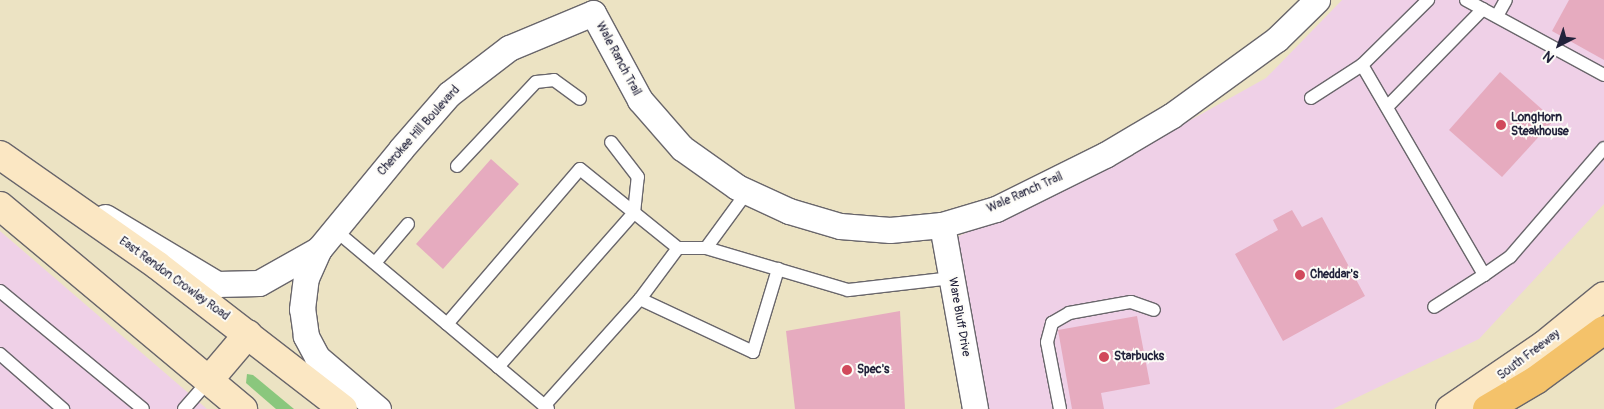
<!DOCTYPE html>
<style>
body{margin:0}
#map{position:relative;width:1604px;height:409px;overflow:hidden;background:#ece3c3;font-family:Pangolin,sans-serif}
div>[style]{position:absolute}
.built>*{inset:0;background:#efd0e7}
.green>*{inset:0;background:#8ac77d}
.building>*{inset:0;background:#e6abbf}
.roads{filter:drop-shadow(1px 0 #69666b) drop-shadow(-1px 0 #69666b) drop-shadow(0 1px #69666b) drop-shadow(0 -1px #69666b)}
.service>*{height:12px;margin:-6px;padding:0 6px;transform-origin:6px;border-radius:6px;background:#fff}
.minor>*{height:25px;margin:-12.5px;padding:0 12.5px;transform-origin:12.5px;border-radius:12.5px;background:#fff}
.secondary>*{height:28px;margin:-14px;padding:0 14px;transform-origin:14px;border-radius:14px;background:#fbe7c3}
.motorway>*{height:28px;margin:-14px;padding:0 14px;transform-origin:14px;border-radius:14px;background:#f4c26a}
.dots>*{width:14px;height:14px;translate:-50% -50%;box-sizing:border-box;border:2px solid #fdfcf7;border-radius:50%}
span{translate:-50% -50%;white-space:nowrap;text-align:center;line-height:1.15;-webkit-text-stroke:4px #fdfcf7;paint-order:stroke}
.street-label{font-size:12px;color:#22223b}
.poi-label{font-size:12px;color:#22223b;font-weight:700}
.left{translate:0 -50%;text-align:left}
.north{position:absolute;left:1534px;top:20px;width:50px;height:50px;-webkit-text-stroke:4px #fdfcf7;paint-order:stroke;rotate:221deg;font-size:14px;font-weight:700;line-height:20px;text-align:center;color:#22223b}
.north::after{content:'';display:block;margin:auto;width:18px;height:22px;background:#22223b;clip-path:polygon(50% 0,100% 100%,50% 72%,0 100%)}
</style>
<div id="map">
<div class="built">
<i style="clip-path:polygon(1342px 0,1604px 0,1604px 204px,1479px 339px,1333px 409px,987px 409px,957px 237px,1090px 176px,1266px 78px)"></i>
<i style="clip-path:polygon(0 231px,207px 409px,0 409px)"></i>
</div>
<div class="green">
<i style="clip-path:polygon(247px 374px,253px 375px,294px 409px,276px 409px,246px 383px)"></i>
</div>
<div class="building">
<i style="clip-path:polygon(1569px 0,1604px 0,1604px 60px,1552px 31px)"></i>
<i style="clip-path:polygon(1500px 72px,1554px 120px,1502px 177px,1449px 130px)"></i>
<i style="clip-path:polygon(491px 159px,519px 184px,443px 269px,416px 244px)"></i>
<i style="clip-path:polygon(1292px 210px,1302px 227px,1322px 217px,1365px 296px,1283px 341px,1235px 254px,1278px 230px,1273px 220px)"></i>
<i style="clip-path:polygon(900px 311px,905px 409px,795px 409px,786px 331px)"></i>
<i style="clip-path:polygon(1137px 316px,1150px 384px,1101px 393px,1104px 409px,1072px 409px,1058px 330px)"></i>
</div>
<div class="roads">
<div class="service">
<i style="left:1466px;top:0;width:157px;rotate:28.5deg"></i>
<i style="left:1497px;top:16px;width:18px;rotate:-61deg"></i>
<i style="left:1362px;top:65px;width:93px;rotate:-44.6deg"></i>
<i style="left:1311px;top:98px;width:61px;rotate:-32.9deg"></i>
<i style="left:1362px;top:65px;width:243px;rotate:59.8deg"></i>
<i style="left:1484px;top:275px;width:59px;rotate:147.4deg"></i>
<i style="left:1387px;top:107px;width:137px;rotate:-45.6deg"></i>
<i style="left:457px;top:166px;width:115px;rotate:-46.8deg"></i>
<i style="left:536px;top:82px;width:18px;rotate:-6deg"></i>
<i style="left:554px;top:80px;width:32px;rotate:36deg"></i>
<i style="left:747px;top:192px;width:69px;rotate:126.2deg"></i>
<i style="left:706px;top:248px;width:28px;rotate:180deg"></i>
<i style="left:678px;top:248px;width:64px;rotate:126.7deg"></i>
<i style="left:640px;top:299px;width:125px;rotate:25.1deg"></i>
<i style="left:753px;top:352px;width:87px;rotate:-73.2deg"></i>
<i style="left:335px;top:230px;width:278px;rotate:40deg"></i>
<i style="left:706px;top:248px;width:148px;rotate:16.5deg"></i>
<i style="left:848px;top:290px;width:105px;rotate:-6.6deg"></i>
<i style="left:375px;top:263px;width:51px;rotate:-49.8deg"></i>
<i style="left:1484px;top:275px;width:32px;rotate:-35deg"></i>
<i style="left:1510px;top:257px;width:144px;rotate:-49.2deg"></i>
<i style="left:0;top:291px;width:185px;rotate:39.5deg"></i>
<i style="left:447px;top:324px;width:204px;rotate:-49.4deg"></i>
<i style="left:580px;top:169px;width:126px;rotate:38.9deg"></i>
<i style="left:0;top:354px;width:84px;rotate:41.1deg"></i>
<i style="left:498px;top:367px;width:205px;rotate:-48.6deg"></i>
<i style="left:634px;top:213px;width:36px;rotate:-84deg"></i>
<i style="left:638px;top:177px;width:44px;rotate:-127.6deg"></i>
<i style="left:544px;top:406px;width:144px;rotate:-48.1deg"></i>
<i style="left:184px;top:409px;width:38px;rotate:-49deg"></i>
<i style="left:1060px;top:409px;width:68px;rotate:-101deg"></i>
<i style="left:1047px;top:342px;width:20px;rotate:-75deg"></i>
<i style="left:1052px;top:323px;width:20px;rotate:-30deg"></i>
<i style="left:1069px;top:313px;width:63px;rotate:-10.1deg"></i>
<i style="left:1131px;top:302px;width:24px;rotate:19deg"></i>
</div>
<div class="minor">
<i style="left:105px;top:217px;width:131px;rotate:30.9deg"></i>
<i style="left:217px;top:284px;width:42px;rotate:-1.4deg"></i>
<i style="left:259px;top:283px;width:69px;rotate:-29.5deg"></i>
<i style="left:942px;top:225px;width:187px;rotate:79.8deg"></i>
<i style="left:378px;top:409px;width:80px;rotate:-139.6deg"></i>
<i style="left:317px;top:357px;width:24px;rotate:-118deg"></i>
<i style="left:306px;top:336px;width:27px;rotate:-98deg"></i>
<i style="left:302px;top:309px;width:31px;rotate:-83deg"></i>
<i style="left:306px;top:278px;width:32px;rotate:-66deg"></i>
<i style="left:319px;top:249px;width:129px;rotate:-50.6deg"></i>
<i style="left:401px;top:149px;width:73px;rotate:-48.9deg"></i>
<i style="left:449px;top:94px;width:76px;rotate:-37.5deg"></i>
<i style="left:509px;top:48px;width:91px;rotate:-22.6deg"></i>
<i style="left:593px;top:13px;width:99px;rotate:61.6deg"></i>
<i style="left:640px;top:100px;width:64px;rotate:48.8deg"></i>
<i style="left:682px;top:148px;width:67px;rotate:35.3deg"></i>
<i style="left:737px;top:187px;width:57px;rotate:24.8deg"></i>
<i style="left:789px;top:211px;width:53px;rotate:16.4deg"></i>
<i style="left:840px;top:226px;width:50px;rotate:4.6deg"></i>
<i style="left:890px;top:230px;width:52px;rotate:-5.5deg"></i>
<i style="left:942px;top:225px;width:56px;rotate:-16.5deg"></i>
<i style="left:996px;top:209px;width:122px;rotate:-26.4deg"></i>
<i style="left:1105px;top:155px;width:77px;rotate:-30.6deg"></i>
<i style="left:1171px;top:116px;width:131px;rotate:-36deg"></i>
<i style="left:1277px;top:39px;width:56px;rotate:-44.3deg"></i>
</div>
<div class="secondary">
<i style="left:0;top:155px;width:192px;rotate:35deg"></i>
<i style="left:157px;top:265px;width:235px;rotate:37.7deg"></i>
<i style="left:0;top:206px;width:317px;rotate:39.9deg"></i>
<i style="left:209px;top:380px;width:60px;rotate:-49.7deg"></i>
<i style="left:1450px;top:409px;width:114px;rotate:-34.2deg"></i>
<i style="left:1544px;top:345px;width:77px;rotate:-39.2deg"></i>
</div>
<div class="motorway">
<i style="left:1487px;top:409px;width:57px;rotate:-30.6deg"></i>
<i style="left:1536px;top:380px;width:84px;rotate:-36.3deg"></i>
</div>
</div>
<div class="dots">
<i style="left:1501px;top:125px;background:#d1495b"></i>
<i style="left:1300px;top:275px;background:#d1495b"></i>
<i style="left:1104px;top:357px;background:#d1495b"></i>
<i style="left:847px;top:370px;background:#d1495b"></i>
</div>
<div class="street-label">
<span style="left:618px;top:59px;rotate:62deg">Wale Ranch Trail</span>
<span style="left:419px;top:131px;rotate:-48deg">Cherokee Hill Boulevard</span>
<span style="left:1025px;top:193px;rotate:-24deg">Wale Ranch Trail</span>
<span style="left:174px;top:279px;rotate:36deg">East Rendon Crowley Road</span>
<span style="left:959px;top:317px;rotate:80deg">Ware Bluff Drive</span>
<span style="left:1529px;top:355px;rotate:-37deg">South Freeway</span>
</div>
<div class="poi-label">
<span class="left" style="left:1511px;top:125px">LongHorn<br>Steakhouse</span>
<span class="left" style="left:1310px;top:275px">Cheddar's</span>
<span class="left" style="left:1114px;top:357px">Starbucks</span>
<span class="left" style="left:857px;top:370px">Spec's</span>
</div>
<div class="north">N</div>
</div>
